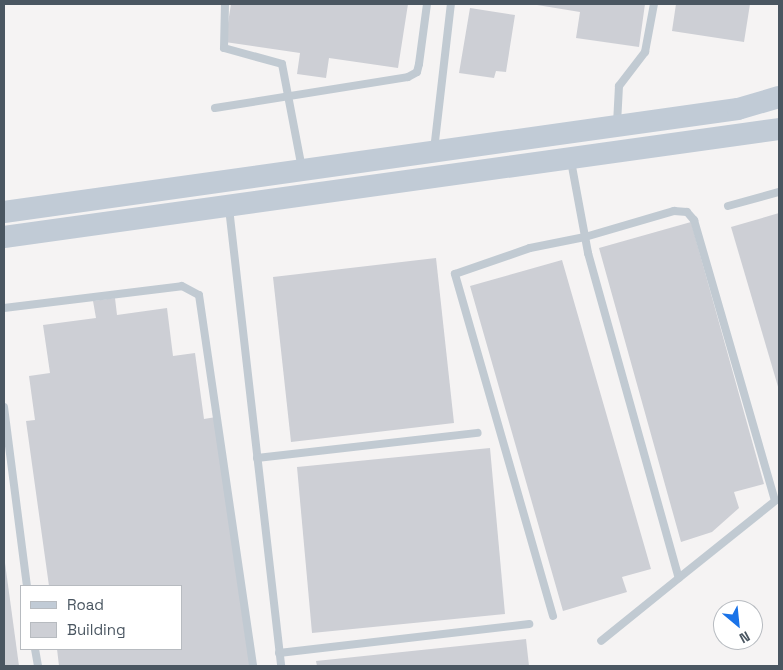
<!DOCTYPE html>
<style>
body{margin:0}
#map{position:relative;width:783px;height:670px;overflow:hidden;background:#f5f3f3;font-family:"Space Grotesk",sans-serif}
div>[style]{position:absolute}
.building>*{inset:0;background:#cdcfd5}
.lane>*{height:8px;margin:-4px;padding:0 4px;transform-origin:4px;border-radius:4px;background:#c1cad2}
.secondary>*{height:22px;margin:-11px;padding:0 11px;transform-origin:11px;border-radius:11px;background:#c1cbd6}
span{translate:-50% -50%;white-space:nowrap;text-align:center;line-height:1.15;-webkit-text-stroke:5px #fff;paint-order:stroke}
.frame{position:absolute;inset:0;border:5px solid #4a5661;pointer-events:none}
.legend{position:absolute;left:20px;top:585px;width:162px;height:65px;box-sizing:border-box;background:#fff;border:1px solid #b7bbc0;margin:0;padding:6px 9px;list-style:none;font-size:15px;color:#4a5661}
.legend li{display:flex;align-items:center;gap:10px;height:25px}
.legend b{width:25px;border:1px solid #b7bbc0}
.north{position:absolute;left:713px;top:600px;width:50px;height:50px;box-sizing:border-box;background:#fff;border:1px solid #b7bbc0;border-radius:50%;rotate:152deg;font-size:14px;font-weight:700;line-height:20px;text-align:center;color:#4a5661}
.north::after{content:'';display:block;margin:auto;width:18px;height:22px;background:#1a73e8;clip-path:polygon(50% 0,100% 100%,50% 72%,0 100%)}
</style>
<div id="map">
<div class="building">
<i style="clip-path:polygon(231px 4px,408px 4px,398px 68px,329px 58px,326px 78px,297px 74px,300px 53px,225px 42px)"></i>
<i style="clip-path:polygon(531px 4px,645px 4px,639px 47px,576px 38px,580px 12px)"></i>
<i style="clip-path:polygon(676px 4px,750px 4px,744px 42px,672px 31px)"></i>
<i style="clip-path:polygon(470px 8px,515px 15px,506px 72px,496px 71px,494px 78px,459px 73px)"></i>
<i style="clip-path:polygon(779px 213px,779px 390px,731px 227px)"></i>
<i style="clip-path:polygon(691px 222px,764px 484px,734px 492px,739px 508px,712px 532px,681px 542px,599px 248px)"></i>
<i style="clip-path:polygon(436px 258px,454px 423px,291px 442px,273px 277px)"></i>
<i style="clip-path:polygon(562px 260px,651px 569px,622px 577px,627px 592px,563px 611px,470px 286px)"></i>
<i style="clip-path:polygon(115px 298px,117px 315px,167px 308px,173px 356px,195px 353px,204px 419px,216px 417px,251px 666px,59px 666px,57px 649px,181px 649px,181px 586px,49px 586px,26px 421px,35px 420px,29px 376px,50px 373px,43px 325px,96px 318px,93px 301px)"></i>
<i style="clip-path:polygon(490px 448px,505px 614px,312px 633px,297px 467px)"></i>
<i style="clip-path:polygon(4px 563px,5px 563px,19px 666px,4px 666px)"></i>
<i style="clip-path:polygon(526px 639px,529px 666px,317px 666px,316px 661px)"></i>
</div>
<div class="lane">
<i style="left:225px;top:4px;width:44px;rotate:91.3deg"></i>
<i style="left:224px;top:48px;width:60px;rotate:15.4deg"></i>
<i style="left:282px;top:64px;width:107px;rotate:79.2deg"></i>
<i style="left:215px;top:108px;width:195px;rotate:-9.1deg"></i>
<i style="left:408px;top:77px;width:10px;rotate:-29deg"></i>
<i style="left:417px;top:72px;width:8px;rotate:-76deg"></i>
<i style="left:419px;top:64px;width:61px;rotate:-82.4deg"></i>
<i style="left:617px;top:124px;width:38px;rotate:-87deg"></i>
<i style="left:619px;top:86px;width:43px;rotate:-52.6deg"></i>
<i style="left:645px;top:52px;width:49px;rotate:-79.4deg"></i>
<i style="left:434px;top:150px;width:147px;rotate:-83.4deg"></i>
<i style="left:571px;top:161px;width:94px;rotate:79.5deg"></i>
<i style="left:588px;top:253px;width:337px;rotate:74.4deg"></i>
<i style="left:679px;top:578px;width:100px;rotate:141.1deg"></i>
<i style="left:728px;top:206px;width:53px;rotate:-15.4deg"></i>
<i style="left:229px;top:208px;width:461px;rotate:83.5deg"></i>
<i style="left:4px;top:308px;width:179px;rotate:-7deg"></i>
<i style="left:182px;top:286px;width:19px;rotate:28deg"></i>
<i style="left:199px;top:295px;width:375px;rotate:81.7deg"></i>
<i style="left:4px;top:407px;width:180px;rotate:82.7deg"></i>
<i style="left:257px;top:458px;width:222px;rotate:-6.5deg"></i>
<i style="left:553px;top:616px;width:356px;rotate:-106deg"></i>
<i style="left:455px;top:274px;width:79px;rotate:-19.1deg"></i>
<i style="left:530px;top:248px;width:56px;rotate:-11.3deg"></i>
<i style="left:585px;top:237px;width:93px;rotate:-16.3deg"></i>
<i style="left:674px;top:211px;width:13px;rotate:4deg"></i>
<i style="left:687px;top:212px;width:11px;rotate:49deg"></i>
<i style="left:694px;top:220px;width:292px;rotate:73.9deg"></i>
<i style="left:775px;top:501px;width:123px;rotate:141.3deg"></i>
<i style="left:35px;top:649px;width:17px;rotate:80deg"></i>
<i style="left:279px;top:653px;width:252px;rotate:-6.6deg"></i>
</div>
<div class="secondary">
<i style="left:4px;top:212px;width:741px;rotate:-7.99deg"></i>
<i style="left:738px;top:109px;width:43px;rotate:-16.3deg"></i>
<i style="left:4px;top:237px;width:782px;rotate:-7.93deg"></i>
</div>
<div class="frame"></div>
<ul class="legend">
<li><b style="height:6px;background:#c1cbd6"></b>Road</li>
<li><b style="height:14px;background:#cdcfd5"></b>Building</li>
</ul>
<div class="north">N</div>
</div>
